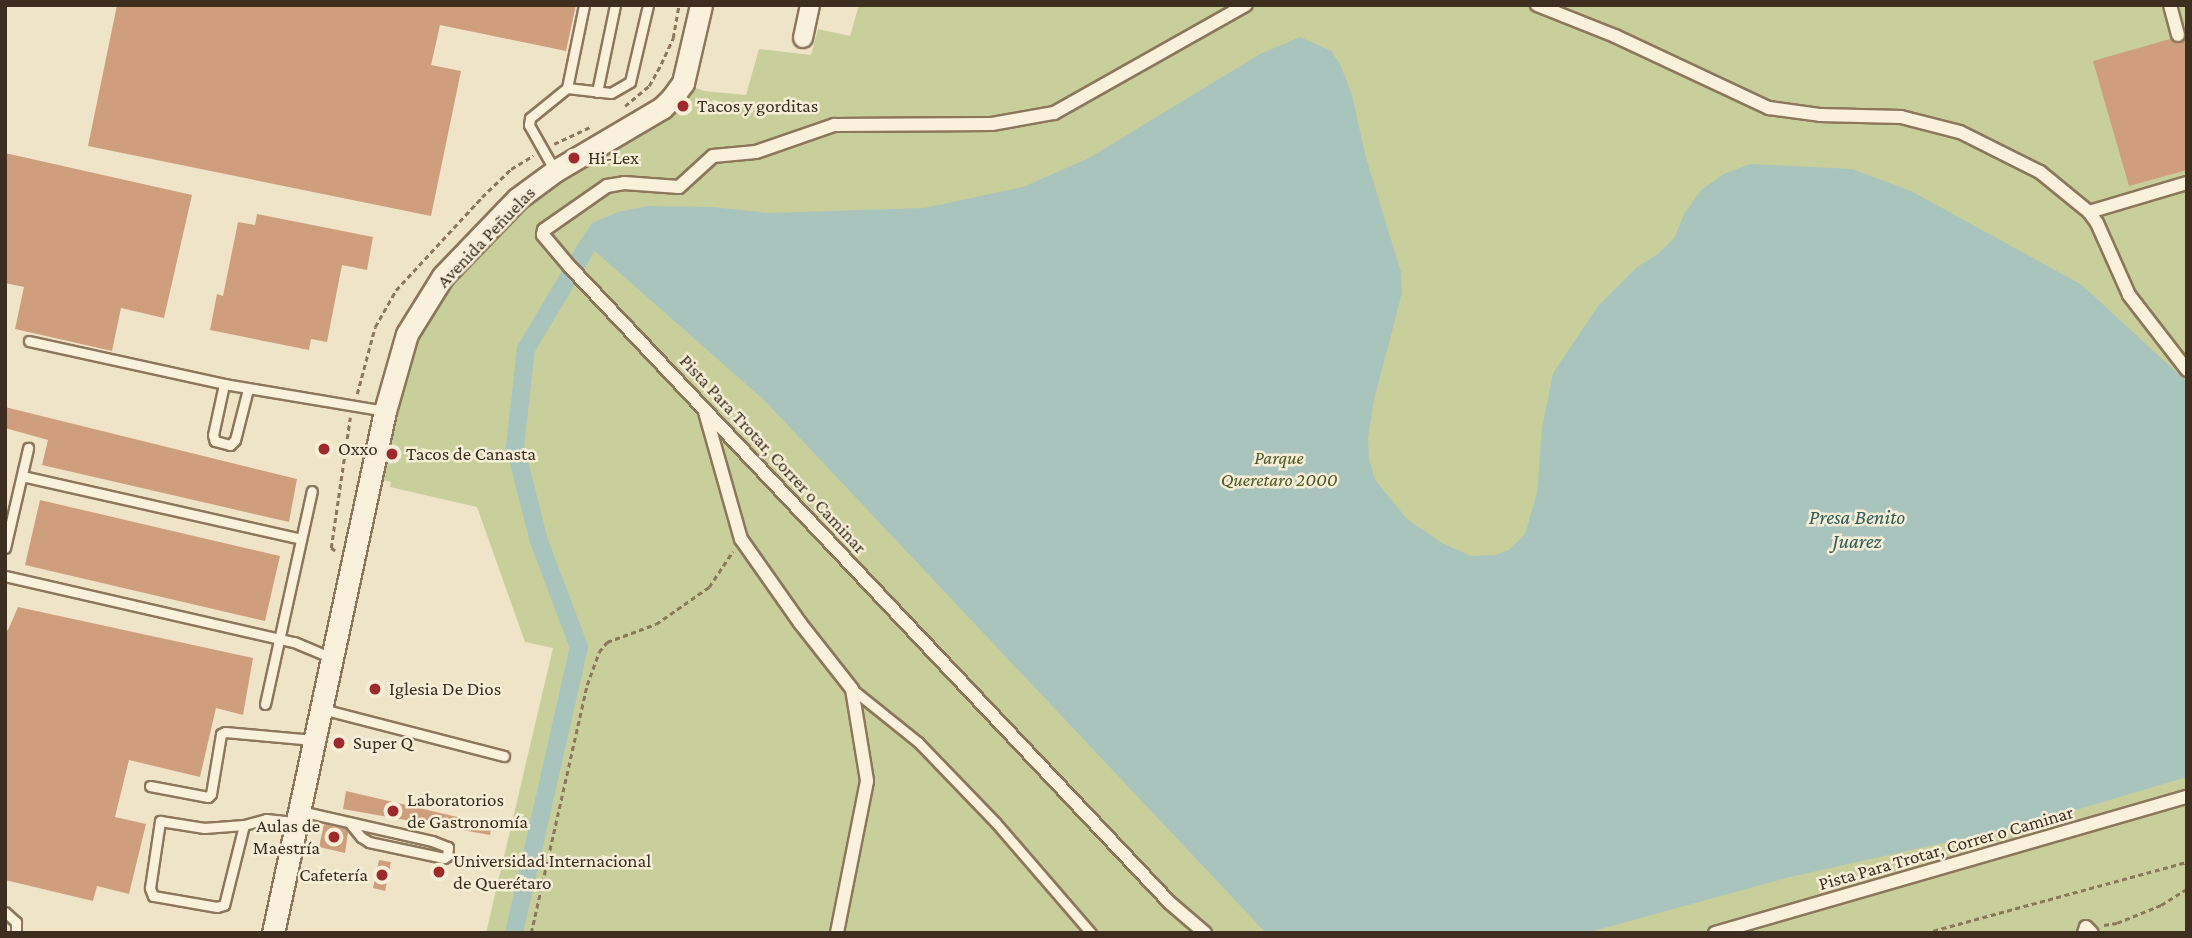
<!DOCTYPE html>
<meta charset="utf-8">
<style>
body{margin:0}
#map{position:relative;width:2192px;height:938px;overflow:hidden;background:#f0e4c8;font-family:"Crimson Pro",serif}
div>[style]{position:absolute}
.green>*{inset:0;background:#c9cf9b}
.water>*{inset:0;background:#a9c4bc}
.canal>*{height:18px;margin:-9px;padding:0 9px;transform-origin:9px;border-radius:9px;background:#a9c4bc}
.building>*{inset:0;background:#cf9f7d}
.path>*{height:2.5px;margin-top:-1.25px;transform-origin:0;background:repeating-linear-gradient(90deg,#8d765c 0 5px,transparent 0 8.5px)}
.roads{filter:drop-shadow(2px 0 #8d765c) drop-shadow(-2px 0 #8d765c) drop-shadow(0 2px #8d765c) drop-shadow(0 -2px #8d765c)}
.service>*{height:9px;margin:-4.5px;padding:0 4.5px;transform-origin:4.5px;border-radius:4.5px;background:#faf1dc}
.pedestrian>*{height:12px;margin:-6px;padding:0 6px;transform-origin:6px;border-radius:6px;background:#faf1dc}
.minor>*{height:18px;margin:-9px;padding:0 9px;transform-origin:9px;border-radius:9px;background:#faf1dc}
.tertiary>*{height:21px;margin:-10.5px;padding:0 10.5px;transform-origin:10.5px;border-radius:10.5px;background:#faf1dc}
.dots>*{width:19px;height:19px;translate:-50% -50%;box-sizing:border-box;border:4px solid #f7eed8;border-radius:50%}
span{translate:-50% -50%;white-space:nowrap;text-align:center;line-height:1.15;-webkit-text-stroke:5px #f7eed8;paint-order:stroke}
.poi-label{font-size:19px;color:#3d2e20}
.left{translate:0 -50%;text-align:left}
.right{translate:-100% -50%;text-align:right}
.street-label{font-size:19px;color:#3d2e20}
.park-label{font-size:19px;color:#4d5a26;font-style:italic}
.water-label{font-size:21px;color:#2f5d5a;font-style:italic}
.frame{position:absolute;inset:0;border:7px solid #3d2e20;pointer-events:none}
</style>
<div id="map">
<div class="green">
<i style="clip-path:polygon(859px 5px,2187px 5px,2187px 933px,486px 933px,553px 648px,525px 642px,477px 507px,390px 487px,391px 482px,372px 478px,382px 410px,443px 276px,517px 199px,683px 83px,704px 91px,746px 95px,759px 49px,811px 55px,818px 29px,850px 36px)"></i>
</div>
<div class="water">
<i style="clip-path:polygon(1300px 37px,1331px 51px,1340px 64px,1352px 95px,1366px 158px,1401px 272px,1402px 293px,1374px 400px,1368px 437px,1369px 460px,1376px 481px,1407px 519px,1442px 543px,1471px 556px,1495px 555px,1509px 550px,1525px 534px,1537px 493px,1542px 429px,1553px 373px,1598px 306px,1637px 267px,1658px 254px,1675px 237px,1684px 214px,1701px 190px,1724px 174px,1750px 164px,1852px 169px,1911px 191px,2082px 285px,2187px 382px,2187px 777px,2032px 823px,1790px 877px,1586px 933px,1266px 933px,765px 401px,588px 245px,583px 236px,592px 223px,618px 212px,647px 206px,712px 207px,768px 213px,924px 208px,1023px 187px,1089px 158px,1260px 54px)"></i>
</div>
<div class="canal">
<i style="left:514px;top:933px;width:293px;rotate:-77.2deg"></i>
<i style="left:579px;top:647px;width:113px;rotate:-110.7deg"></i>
<i style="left:539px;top:541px;width:97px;rotate:-104.3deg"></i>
<i style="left:515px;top:447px;width:99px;rotate:-83.6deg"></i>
<i style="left:526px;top:349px;width:121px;rotate:-59.2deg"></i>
</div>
<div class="building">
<i style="clip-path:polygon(117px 5px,576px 5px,566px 51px,440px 25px,431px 65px,461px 71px,431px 216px,88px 146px)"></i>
<i style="clip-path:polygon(2187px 34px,2187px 170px,2129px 186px,2093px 61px,2170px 39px,2181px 43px)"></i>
<i style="clip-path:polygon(5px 153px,192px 195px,164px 318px,121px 308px,112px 351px,15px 329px,24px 287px,5px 283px)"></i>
<i style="clip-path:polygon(257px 214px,373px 237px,367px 270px,342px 265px,327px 342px,311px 339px,309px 350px,210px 330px,217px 294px,223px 296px,238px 222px,255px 225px)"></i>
<i style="clip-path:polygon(5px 407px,297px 479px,289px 522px,42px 465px,48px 440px,5px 428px)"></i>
<i style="clip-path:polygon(40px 500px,280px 556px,265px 621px,25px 565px)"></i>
<i style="clip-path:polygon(18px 607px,253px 658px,243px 715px,216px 708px,200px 777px,129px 760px,115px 817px,146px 824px,129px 894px,97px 886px,93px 901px,5px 880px,5px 630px,8px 630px)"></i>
<i style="clip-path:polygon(346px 791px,492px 825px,490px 835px,343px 809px)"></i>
<i style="clip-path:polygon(324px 824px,345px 828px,348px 832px,345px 853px,319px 847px)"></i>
<i style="clip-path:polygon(379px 860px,391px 862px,385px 891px,373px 888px)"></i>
</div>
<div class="path">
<i style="left:625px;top:106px;width:31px;rotate:-40deg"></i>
<i style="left:649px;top:86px;width:25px;rotate:-61deg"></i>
<i style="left:661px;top:64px;width:29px;rotate:-65deg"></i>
<i style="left:673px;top:38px;width:34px;rotate:-80deg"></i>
<i style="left:554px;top:144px;width:42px;rotate:-25.3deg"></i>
<i style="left:357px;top:394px;width:69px;rotate:-75deg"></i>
<i style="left:375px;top:327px;width:43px;rotate:-60.4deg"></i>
<i style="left:396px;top:290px;width:127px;rotate:-47.2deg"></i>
<i style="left:482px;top:197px;width:40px;rotate:-44deg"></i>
<i style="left:511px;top:169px;width:26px;rotate:-31deg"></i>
<i style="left:335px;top:551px;width:5px;rotate:-143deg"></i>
<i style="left:331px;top:548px;width:132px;rotate:-81.7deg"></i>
<i style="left:2104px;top:925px;width:13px;rotate:-9deg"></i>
<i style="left:2117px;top:923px;width:48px;rotate:-22.2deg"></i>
<i style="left:2161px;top:905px;width:31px;rotate:-32deg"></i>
<i style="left:531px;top:933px;width:254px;rotate:-77.3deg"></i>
<i style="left:587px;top:685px;width:35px;rotate:-70deg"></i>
<i style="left:599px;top:652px;width:13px;rotate:-51deg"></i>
<i style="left:607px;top:642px;width:52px;rotate:-20.2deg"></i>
<i style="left:656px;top:624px;width:65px;rotate:-34.9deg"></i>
<i style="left:709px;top:587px;width:43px;rotate:-56.3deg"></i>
<i style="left:1925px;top:933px;width:271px;rotate:-15.2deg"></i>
</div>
<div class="roads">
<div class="service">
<i style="left:567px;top:88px;width:44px;rotate:6.5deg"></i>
<i style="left:611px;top:93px;width:22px;rotate:-30deg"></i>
<i style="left:630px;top:82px;width:79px;rotate:-76.8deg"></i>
<i style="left:597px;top:92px;width:89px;rotate:-78.3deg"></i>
<i style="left:555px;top:171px;width:53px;rotate:-119.5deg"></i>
<i style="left:529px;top:125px;width:7px;rotate:-82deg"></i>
<i style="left:530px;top:118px;width:48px;rotate:-39deg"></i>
<i style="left:567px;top:88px;width:85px;rotate:-78.4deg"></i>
<i style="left:29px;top:341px;width:200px;rotate:12.4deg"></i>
<i style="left:248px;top:389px;width:53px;rotate:104.3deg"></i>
<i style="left:235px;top:440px;width:7px;rotate:135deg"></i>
<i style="left:230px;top:445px;width:16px;rotate:-165deg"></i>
<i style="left:215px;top:441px;width:6px;rotate:-108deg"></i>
<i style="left:213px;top:435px;width:52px;rotate:-77.8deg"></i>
<i style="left:224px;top:384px;width:163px;rotate:9.5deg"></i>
<i style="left:22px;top:476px;width:286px;rotate:12.7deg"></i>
<i style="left:5px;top:548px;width:103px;rotate:-77deg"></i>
<i style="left:5px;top:576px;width:296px;rotate:12.9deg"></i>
<i style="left:294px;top:642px;width:41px;rotate:22.8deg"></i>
<i style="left:852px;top:689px;width:85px;rotate:38.8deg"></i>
<i style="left:918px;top:742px;width:112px;rotate:46.1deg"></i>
<i style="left:996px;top:823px;width:145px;rotate:49.2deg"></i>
<i style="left:265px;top:704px;width:218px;rotate:-77.6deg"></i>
<i style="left:322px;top:709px;width:188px;rotate:14.5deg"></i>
<i style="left:150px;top:786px;width:59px;rotate:10.7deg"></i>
<i style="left:208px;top:797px;width:4px;rotate:-45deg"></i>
<i style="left:211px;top:794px;width:61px;rotate:-80.5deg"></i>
<i style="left:221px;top:734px;width:4px;rotate:-27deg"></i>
<i style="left:225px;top:732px;width:89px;rotate:5.1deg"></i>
<i style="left:300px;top:811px;width:135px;rotate:12.8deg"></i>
<i style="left:432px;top:841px;width:17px;rotate:21deg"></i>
<i style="left:448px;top:847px;width:9px;rotate:96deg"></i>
<i style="left:447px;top:856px;width:4px;rotate:146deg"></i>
<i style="left:444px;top:858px;width:77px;rotate:-168deg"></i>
<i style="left:369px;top:842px;width:9px;rotate:-148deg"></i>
<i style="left:361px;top:837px;width:19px;rotate:-129deg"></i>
<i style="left:244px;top:825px;width:82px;rotate:104deg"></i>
<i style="left:224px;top:905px;width:7px;rotate:164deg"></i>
<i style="left:217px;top:907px;width:65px;rotate:-170.2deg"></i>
<i style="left:153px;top:896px;width:9px;rotate:-111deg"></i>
<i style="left:150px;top:888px;width:68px;rotate:-81.5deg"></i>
<i style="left:160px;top:821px;width:45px;rotate:9deg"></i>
<i style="left:204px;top:828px;width:40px;rotate:-4.3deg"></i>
<i style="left:244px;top:825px;width:23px;rotate:-15deg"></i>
<i style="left:266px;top:819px;width:30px;rotate:6deg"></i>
<i style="left:5px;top:912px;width:15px;rotate:42deg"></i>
<i style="left:16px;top:922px;width:11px;rotate:90deg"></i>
</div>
<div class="pedestrian">
<i style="left:1537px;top:5px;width:84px;rotate:21.7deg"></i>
<i style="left:1615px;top:36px;width:170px;rotate:25.1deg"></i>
<i style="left:1769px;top:108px;width:51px;rotate:7.8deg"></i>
<i style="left:1820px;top:115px;width:81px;rotate:1.4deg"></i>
<i style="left:1901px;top:117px;width:61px;rotate:14.3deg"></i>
<i style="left:1960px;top:132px;width:89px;rotate:26.6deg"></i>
<i style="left:2040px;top:172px;width:63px;rotate:39.2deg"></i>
<i style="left:2089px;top:212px;width:14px;rotate:54deg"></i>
<i style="left:2097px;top:223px;width:79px;rotate:66deg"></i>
<i style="left:2129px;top:295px;width:95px;rotate:52.3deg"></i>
<i style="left:2170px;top:5px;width:31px;rotate:75deg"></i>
<i style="left:2089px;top:212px;width:102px;rotate:-16.5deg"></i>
<i style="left:705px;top:412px;width:132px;rotate:74.2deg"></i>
<i style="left:741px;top:539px;width:103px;rotate:54.9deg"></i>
<i style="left:800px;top:623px;width:84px;rotate:51.8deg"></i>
<i style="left:852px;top:689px;width:93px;rotate:80.7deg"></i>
<i style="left:867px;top:781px;width:155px;rotate:101.2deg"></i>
<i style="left:1205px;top:933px;width:46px;rotate:-139.4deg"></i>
<i style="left:1170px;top:903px;width:874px;rotate:-133.33deg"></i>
<i style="left:570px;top:267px;width:42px;rotate:-130.2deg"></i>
<i style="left:543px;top:235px;width:5px;rotate:-79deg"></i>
<i style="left:544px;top:230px;width:77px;rotate:-34.9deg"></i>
<i style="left:607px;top:186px;width:17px;rotate:-10deg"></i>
<i style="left:624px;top:183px;width:55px;rotate:4.2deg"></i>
<i style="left:679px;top:187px;width:46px;rotate:-42.4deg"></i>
<i style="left:713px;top:156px;width:43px;rotate:-5.3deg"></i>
<i style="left:756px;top:152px;width:83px;rotate:-19.1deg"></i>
<i style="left:834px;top:125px;width:158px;rotate:-0.4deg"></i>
<i style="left:992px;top:124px;width:63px;rotate:-10.1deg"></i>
<i style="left:1054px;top:113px;width:220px;rotate:-29.4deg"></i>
<i style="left:1715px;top:933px;width:491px;rotate:-16.1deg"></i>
<i style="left:2084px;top:933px;width:6px;rotate:-72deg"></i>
<i style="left:2086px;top:927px;width:8px;rotate:45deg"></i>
</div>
<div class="minor">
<i style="left:803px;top:38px;width:34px;rotate:-78deg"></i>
</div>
<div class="tertiary">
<i style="left:273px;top:933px;width:534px;rotate:-77.89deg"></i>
<i style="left:385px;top:411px;width:80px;rotate:-74.1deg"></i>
<i style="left:407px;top:334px;width:68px;rotate:-58.2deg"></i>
<i style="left:443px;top:276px;width:107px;rotate:-46.1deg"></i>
<i style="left:517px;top:199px;width:47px;rotate:-36.4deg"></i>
<i style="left:555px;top:171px;width:124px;rotate:-30.5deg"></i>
<i style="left:662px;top:108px;width:14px;rotate:-45deg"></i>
<i style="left:672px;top:98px;width:19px;rotate:-54deg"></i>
<i style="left:683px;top:83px;width:80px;rotate:-77deg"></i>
</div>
</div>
<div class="dots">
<i style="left:683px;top:106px;background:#9e2a2b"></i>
<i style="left:574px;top:158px;background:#9e2a2b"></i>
<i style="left:324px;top:449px;background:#9e2a2b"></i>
<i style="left:392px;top:454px;background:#9e2a2b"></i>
<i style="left:375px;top:689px;background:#9e2a2b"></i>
<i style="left:339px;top:743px;background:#9e2a2b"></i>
<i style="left:393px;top:811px;background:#9e2a2b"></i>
<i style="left:334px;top:837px;background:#9e2a2b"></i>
<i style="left:439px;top:872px;background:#9e2a2b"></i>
<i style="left:382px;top:875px;background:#9e2a2b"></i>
</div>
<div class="poi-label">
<span class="left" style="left:697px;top:106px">Tacos y gorditas</span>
<span class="left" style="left:588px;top:158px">Hi-Lex</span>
<span class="left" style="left:338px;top:449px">Oxxo</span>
<span class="left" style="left:406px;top:454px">Tacos de Canasta</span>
<span class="left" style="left:389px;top:689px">Iglesia De Dios</span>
<span class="left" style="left:353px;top:743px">Super Q</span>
<span class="left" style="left:407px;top:811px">Laboratorios<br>de Gastronomía</span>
<span class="right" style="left:320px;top:837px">Aulas de<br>Maestría</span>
<span class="left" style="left:453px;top:872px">Universidad Internacional<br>de Querétaro</span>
<span class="right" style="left:368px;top:875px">Cafetería</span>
</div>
<div class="street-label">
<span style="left:486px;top:237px;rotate:-46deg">Avenida Peñuelas</span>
<span style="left:773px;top:454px;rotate:47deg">Pista Para Trotar, Correr o Caminar</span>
<span style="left:1946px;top:848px;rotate:-16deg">Pista Para Trotar, Correr o Caminar</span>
</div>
<div class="park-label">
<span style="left:1279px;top:469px">Parque<br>Queretaro 2000</span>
</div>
<div class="water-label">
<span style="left:1857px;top:529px">Presa Benito<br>Juarez</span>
</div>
<div class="frame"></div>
</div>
